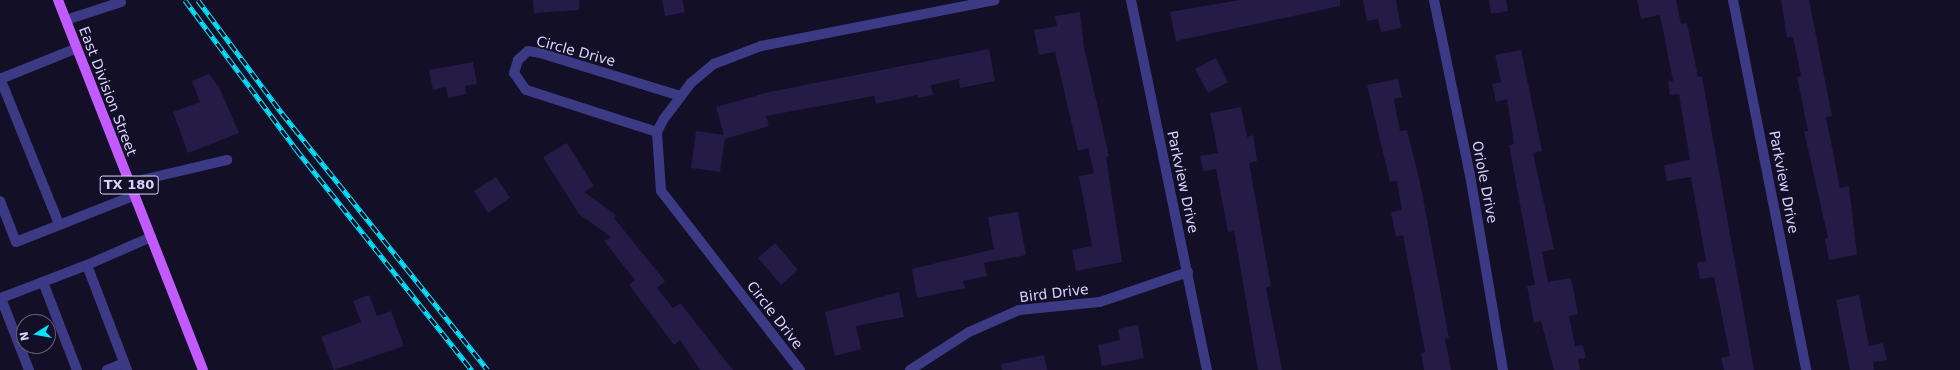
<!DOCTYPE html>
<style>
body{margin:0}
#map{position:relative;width:1960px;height:370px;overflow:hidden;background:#130f26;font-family:"DejaVu Sans",sans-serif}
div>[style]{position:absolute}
.building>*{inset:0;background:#241b47}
.service>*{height:10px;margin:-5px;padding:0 5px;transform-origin:5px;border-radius:5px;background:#3d3a85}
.minor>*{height:10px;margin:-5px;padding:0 5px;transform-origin:5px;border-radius:5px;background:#3d3a85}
.primary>*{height:10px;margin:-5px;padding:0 5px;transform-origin:5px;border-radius:5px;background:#c25bff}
.rail>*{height:4.5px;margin-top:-2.25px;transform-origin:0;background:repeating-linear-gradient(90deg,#130f26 0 9px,#00e5ff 0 18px);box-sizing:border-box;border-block:1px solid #00e5ff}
span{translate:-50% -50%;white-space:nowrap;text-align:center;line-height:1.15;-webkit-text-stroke:3.5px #130f26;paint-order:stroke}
.shield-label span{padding:1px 3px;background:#130f26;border:1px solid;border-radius:3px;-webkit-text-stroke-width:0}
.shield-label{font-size:13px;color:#d9d4ff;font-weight:700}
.street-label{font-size:14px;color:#d9d4ff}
.north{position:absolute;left:16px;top:314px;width:40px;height:40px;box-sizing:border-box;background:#130f26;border:1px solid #625e7d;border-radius:50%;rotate:259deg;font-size:11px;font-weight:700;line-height:16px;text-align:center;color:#d9d4ff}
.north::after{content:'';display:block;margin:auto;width:14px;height:18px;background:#00e5ff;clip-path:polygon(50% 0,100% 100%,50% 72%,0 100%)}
</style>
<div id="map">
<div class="building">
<i style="clip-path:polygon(533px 0,579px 0,579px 10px,534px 13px)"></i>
<i style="clip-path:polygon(662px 0,682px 0,685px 12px,665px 16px)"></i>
<i style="clip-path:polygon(1240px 0,1340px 0,1340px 6px,1176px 41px,1170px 12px)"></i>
<i style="clip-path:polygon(1363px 0,1396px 0,1401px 28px,1381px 32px,1378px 19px,1367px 21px)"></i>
<i style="clip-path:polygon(1489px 0,1506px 0,1508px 11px,1491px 14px)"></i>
<i style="clip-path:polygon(1637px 0,1676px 0,1681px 24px,1687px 23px,1698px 77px,1702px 76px,1754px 370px,1724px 370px,1721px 358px,1730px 356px,1714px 277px,1700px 279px,1697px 263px,1706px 261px,1691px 177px,1667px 181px,1664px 165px,1690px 160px,1679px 94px,1670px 95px,1668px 82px,1673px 81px,1660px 15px,1641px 19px)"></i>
<i style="clip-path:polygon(1781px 0,1809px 0,1832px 116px,1826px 117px,1840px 188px,1849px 186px,1857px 255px,1829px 260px,1825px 239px,1828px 238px,1804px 131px,1808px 131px,1797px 77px,1801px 76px,1793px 37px,1787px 38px)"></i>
<i style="clip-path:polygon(1080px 12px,1084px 47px,1109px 156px,1106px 157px,1122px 262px,1076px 271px,1072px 250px,1092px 246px,1079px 176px,1094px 173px,1088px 148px,1078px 151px,1055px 52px,1039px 55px,1034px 30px,1057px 26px,1055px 16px)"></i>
<i style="clip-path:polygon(989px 49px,995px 81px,960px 88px,959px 79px,931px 85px,933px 95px,918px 98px,918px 95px,876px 104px,874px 96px,766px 116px,769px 126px,725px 139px,720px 172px,691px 168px,696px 131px,724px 135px,716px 107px,769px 92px)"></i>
<i style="clip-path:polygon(1521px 50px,1542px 151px,1533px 153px,1554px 249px,1542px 252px,1548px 282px,1571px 278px,1578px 314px,1569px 316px,1575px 346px,1583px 345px,1586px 358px,1578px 359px,1580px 370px,1554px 370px,1541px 321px,1534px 323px,1527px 286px,1535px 285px,1509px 145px,1514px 144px,1507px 99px,1496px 102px,1492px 84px,1501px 82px,1495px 55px)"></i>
<i style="clip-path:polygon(1216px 58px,1228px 82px,1208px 93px,1195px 69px)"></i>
<i style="clip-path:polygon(473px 62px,477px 84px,465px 86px,466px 94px,448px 98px,446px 87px,433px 90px,429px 70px)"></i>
<i style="clip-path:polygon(209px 74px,219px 87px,239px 133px,188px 153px,173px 112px,200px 102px,192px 81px)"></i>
<i style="clip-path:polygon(1398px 79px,1402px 97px,1394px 99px,1400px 131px,1407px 130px,1420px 182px,1449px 338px,1445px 339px,1451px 370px,1424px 370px,1421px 353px,1425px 352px,1403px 235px,1396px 237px,1391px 212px,1402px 210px,1397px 181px,1390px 182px,1367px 85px)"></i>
<i style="clip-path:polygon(1241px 107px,1247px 137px,1253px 135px,1257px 161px,1249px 163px,1271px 286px,1266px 288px,1282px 370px,1258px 370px,1234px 231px,1228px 232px,1216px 169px,1203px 171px,1200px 156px,1218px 153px,1210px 113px)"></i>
<i style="clip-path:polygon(567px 143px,594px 186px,584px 192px,616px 215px,614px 218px,665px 281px,657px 288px,673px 308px,680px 303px,733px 370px,700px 370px,680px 340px,674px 345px,629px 285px,635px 280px,604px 241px,611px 237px,579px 214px,543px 157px)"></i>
<i style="clip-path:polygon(496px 177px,510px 198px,488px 213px,474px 191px)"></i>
<i style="clip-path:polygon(1018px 212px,1026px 255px,984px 263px,987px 276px,963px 281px,965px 288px,917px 298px,912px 269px,994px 249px,988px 217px)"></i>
<i style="clip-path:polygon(775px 243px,798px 270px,781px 285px,758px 258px)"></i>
<i style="clip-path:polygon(899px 292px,904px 317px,856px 326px,861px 349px,835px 356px,825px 312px)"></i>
<i style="clip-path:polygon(369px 295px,377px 316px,391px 311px,404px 346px,334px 370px,321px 337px,361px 322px,353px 301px)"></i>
<i style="clip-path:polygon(1859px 295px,1869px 346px,1883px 343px,1887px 360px,1873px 362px,1874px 370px,1850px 370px,1836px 300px)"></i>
<i style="clip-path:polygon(1138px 325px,1144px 358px,1102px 366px,1098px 345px,1120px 340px,1118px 329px)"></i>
<i style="clip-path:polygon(1044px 355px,1047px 370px,1002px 370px,1001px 364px)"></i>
</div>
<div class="service">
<i style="left:66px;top:20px;width:58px;rotate:-18.1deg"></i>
<i style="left:0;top:78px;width:157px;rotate:68deg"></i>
<i style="left:0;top:79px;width:83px;rotate:-21.9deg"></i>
<i style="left:129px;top:183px;width:101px;rotate:-13.2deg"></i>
<i style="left:0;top:201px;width:44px;rotate:68.7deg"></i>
<i style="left:16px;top:242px;width:126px;rotate:-21.5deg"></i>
<i style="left:43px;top:282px;width:94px;rotate:68.9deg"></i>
<i style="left:29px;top:370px;width:77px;rotate:-111.3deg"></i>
<i style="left:1px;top:298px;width:92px;rotate:-21deg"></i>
<i style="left:107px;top:370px;width:18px;rotate:-22deg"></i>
<i style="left:127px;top:370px;width:112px;rotate:-110.9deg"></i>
<i style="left:87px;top:265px;width:70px;rotate:-23.6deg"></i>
</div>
<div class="minor">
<i style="left:1131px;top:0;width:378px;rotate:78.4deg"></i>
<i style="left:1434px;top:0;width:179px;rotate:78.4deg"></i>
<i style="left:1470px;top:175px;width:198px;rotate:80.4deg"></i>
<i style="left:1733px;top:0;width:377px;rotate:78.8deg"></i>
<i style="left:657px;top:132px;width:138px;rotate:-162.2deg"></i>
<i style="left:526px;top:90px;width:21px;rotate:-125deg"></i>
<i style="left:514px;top:73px;width:14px;rotate:-73deg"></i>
<i style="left:518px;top:60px;width:13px;rotate:-42deg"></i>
<i style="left:528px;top:51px;width:12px;rotate:9deg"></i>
<i style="left:540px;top:53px;width:147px;rotate:17deg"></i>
<i style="left:800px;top:370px;width:227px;rotate:-127.8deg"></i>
<i style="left:661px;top:191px;width:59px;rotate:-93.9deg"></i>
<i style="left:657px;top:132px;width:13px;rotate:-63deg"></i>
<i style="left:663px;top:120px;width:46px;rotate:-52.9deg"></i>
<i style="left:691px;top:83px;width:30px;rotate:-40deg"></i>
<i style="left:714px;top:64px;width:50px;rotate:-21deg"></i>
<i style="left:761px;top:46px;width:238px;rotate:-11.1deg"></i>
<i style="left:910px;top:370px;width:70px;rotate:-32.8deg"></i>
<i style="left:969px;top:332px;width:55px;rotate:-23.7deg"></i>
<i style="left:1019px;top:310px;width:81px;rotate:-5.6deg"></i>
<i style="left:1100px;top:302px;width:93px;rotate:-18.8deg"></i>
</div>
<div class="primary">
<i style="left:58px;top:0;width:397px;rotate:68.6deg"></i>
</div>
<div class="rail">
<i style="left:185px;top:0;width:186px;rotate:53.3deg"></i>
<i style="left:296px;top:149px;width:283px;rotate:51.5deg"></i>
<i style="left:198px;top:0;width:141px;rotate:53.4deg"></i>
<i style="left:282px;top:113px;width:329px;rotate:51.3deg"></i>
</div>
<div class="shield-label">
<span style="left:129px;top:185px">TX 180</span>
</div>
<div class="street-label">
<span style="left:576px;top:51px;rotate:15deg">Circle Drive</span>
<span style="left:108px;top:91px;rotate:69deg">East Division Street</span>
<span style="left:1183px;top:182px;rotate:78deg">Parkview Drive</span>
<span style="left:1485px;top:182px;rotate:79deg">Oriole Drive</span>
<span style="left:1784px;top:182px;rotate:79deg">Parkview Drive</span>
<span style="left:1054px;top:293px;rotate:-7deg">Bird Drive</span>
<span style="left:775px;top:315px;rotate:52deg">Circle Drive</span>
</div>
<div class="north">N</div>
</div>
